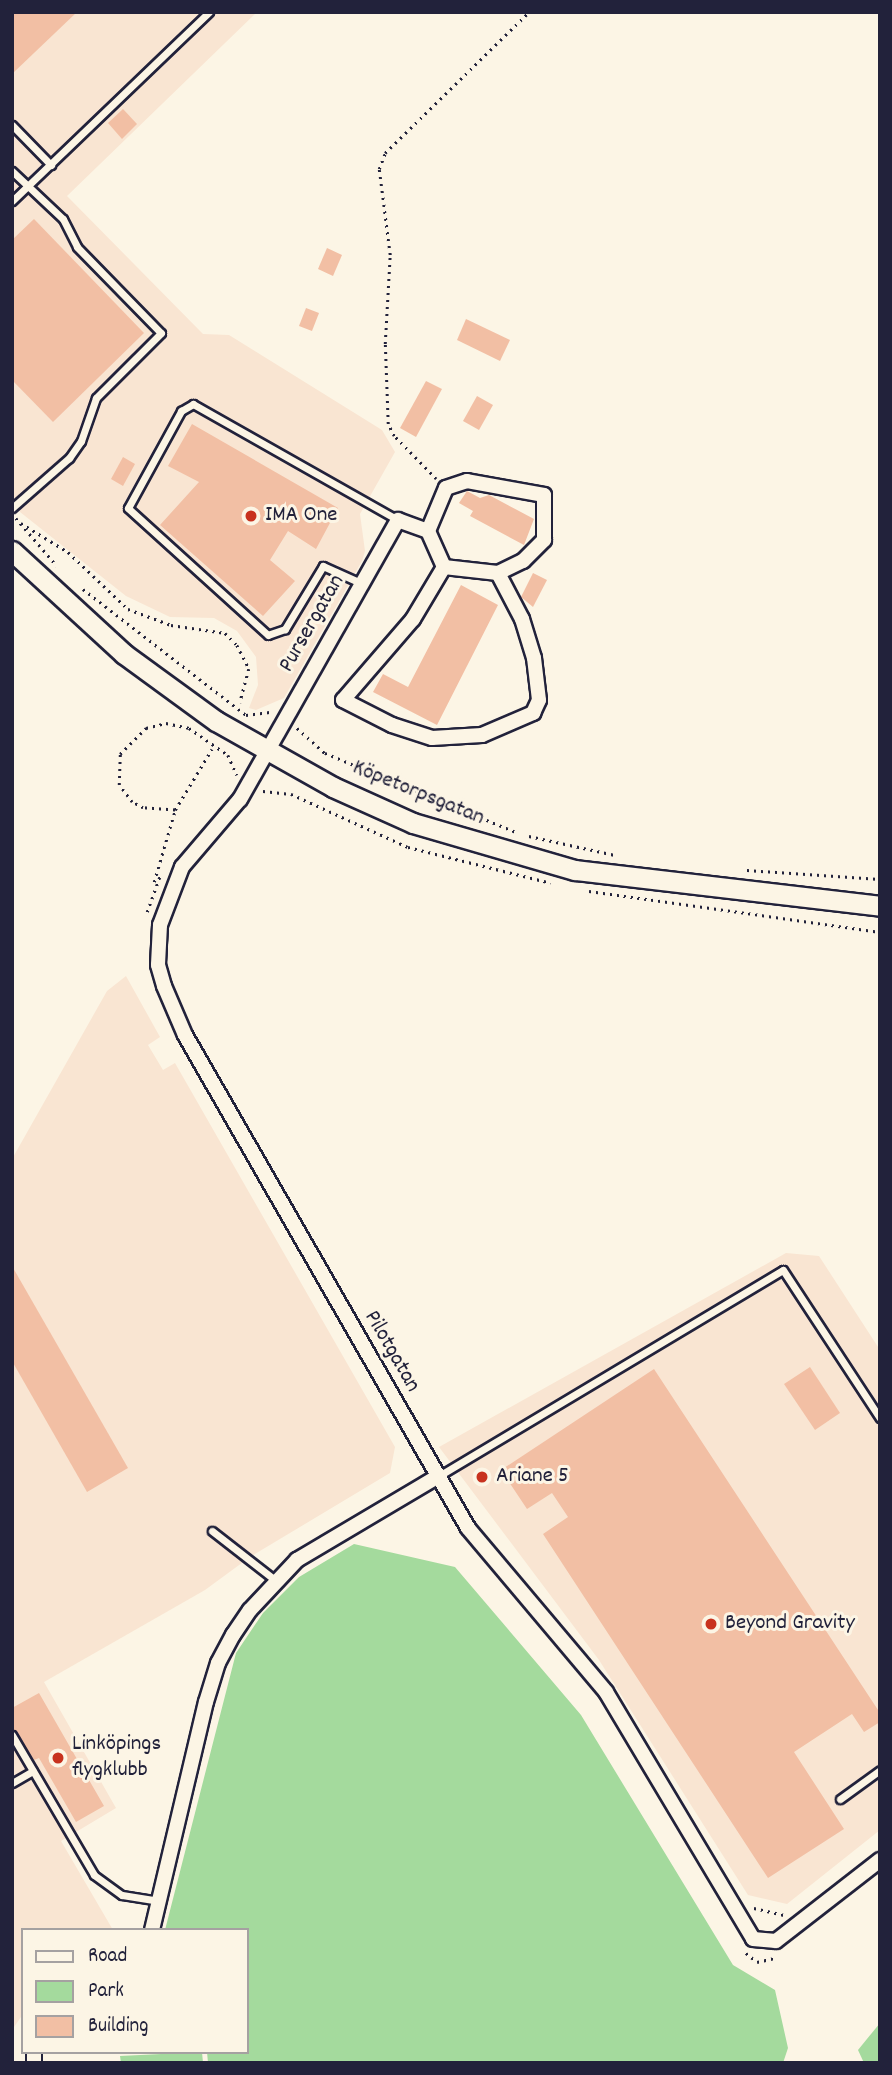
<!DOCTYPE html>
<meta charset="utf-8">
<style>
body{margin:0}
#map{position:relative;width:892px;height:2075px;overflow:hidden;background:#fcf5e5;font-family:Dekko,sans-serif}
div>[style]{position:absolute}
.built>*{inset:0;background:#f9e5d2}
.green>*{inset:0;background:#a4da9d}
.building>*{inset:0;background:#f2bfa4}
.path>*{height:2.5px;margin-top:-1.25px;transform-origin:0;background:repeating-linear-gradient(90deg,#22223b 0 2px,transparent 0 7px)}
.roads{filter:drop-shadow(2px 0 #22223b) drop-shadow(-2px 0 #22223b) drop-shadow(0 2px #22223b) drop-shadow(0 -2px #22223b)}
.lane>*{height:7px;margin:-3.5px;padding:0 3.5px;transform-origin:3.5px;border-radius:3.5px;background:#fcf5e5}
.street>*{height:14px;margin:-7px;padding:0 7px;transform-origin:7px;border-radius:7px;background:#fcf5e5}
.secondary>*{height:19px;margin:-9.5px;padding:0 9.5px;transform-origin:9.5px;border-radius:9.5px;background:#fcf5e5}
.dots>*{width:19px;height:19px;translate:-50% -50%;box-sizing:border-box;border:4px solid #fcf5e5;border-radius:50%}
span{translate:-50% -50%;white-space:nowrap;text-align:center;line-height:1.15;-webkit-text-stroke:6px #fcf5e5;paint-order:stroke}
.poi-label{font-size:23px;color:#22223b}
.left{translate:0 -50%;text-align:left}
.street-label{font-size:23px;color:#22223b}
.frame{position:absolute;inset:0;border:14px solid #22223b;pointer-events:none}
.legend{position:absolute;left:21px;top:1928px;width:228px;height:126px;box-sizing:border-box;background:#fcf5e5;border:2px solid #a5a1a1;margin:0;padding:9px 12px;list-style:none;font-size:21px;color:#22223b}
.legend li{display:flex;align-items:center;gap:14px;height:35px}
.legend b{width:35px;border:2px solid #a5a1a1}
</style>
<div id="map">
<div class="built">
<i style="clip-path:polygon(12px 12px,257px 12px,67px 196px,203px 334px,229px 335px,382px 430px,395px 452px,360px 514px,365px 551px,362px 561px,284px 698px,256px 710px,249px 708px,258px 685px,256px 657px,237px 631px,214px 618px,170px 617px,126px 596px,20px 512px,12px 500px)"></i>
<i style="clip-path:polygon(126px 976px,160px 1037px,148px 1045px,163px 1070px,175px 1063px,395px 1447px,390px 1473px,250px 1557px,205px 1590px,44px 1682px,116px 1808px,61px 1841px,113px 1930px,23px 1930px,23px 2014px,12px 2030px,12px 1159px,107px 991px)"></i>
<i style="clip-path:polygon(786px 1253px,819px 1256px,880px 1350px,880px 1830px,787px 1904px,748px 1895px,599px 1660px,439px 1447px)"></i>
</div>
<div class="green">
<i style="clip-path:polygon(354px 1544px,455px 1567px,581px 1715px,733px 1965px,775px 1990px,788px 2048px,783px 2063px,208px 2063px,207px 2052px,247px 2052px,247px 1930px,165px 1930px,236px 1653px,263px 1613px,299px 1577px)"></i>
<i style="clip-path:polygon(880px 2023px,880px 2063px,864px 2063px,858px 2050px)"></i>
<i style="clip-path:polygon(202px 2052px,203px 2063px,121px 2063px,120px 2056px)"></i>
</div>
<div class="building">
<i style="clip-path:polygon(12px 12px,77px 12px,12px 74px)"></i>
<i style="clip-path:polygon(123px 109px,137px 124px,122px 139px,108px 123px)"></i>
<i style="clip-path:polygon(34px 219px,144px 333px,53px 422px,12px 380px,12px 240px)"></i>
<i style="clip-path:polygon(327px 248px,342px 255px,333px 276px,318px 269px)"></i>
<i style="clip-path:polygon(306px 308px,319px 313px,312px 331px,299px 326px)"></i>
<i style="clip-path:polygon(466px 319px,510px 340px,500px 361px,457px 340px)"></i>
<i style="clip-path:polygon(426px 381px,442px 389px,416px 437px,400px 428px)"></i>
<i style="clip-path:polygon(477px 396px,493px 405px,479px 430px,463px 421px)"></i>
<i style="clip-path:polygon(192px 424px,338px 508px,316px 549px,288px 531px,270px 560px,295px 581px,263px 616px,160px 525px,199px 482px,168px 466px)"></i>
<i style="clip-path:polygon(123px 457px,135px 464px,123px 486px,111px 479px)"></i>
<i style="clip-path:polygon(467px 491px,480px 498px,489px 495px,534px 519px,524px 545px,470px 516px,473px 511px,459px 503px)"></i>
<i style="clip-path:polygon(533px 573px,547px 580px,533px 607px,521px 597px)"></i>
<i style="clip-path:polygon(461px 585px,498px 605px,437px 725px,373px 692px,383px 674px,408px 687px)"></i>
<i style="clip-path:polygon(12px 1266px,128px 1468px,87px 1492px,12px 1361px)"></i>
<i style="clip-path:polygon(810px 1367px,840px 1413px,815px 1430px,784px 1384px)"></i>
<i style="clip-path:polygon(654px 1369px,880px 1713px,880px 1722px,864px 1732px,852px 1714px,794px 1752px,844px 1829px,768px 1878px,543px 1534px,568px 1517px,552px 1493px,527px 1509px,501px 1470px)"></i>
<i style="clip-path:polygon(39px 1693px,104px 1806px,76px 1822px,39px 1758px,34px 1760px,12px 1729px,12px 1708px)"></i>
</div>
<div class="path">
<i style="left:436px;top:479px;width:60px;rotate:-134.3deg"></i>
<i style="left:394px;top:436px;width:13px;rotate:-117deg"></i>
<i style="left:388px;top:424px;width:80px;rotate:-92.1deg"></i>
<i style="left:385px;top:344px;width:89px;rotate:-86.8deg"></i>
<i style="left:390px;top:255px;width:87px;rotate:-97.3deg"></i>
<i style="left:379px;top:169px;width:17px;rotate:-69deg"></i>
<i style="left:385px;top:153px;width:202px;rotate:-44.4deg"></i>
<i style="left:16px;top:518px;width:63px;rotate:49.5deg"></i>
<i style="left:21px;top:523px;width:55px;rotate:31.7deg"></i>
<i style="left:68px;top:552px;width:83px;rotate:43.5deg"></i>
<i style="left:128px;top:609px;width:46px;rotate:20.4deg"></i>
<i style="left:171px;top:625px;width:55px;rotate:8.4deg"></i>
<i style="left:225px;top:633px;width:17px;rotate:45deg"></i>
<i style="left:237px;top:645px;width:27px;rotate:63deg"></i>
<i style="left:249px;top:669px;width:35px;rotate:105deg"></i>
<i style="left:83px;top:589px;width:206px;rotate:37.7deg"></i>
<i style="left:246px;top:715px;width:24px;rotate:-7deg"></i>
<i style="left:297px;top:728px;width:38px;rotate:42deg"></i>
<i style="left:325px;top:753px;width:207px;rotate:22.5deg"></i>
<i style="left:263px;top:791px;width:28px;rotate:6deg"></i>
<i style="left:291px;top:794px;width:128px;rotate:24.4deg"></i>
<i style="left:408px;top:847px;width:147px;rotate:14.1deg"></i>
<i style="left:175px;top:810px;width:32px;rotate:-176deg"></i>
<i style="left:143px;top:808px;width:13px;rotate:-151deg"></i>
<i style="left:132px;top:802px;width:21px;rotate:-127deg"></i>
<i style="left:119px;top:785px;width:31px;rotate:-88deg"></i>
<i style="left:120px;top:754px;width:37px;rotate:-45deg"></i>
<i style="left:146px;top:728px;width:21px;rotate:-14deg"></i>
<i style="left:166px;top:723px;width:24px;rotate:12deg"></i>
<i style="left:189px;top:728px;width:47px;rotate:34.7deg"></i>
<i style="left:228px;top:755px;width:22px;rotate:66deg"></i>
<i style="left:529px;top:836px;width:88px;rotate:12.5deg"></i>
<i style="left:747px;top:870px;width:133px;rotate:3.9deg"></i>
<i style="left:154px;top:882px;width:75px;rotate:-73.7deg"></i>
<i style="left:175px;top:810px;width:71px;rotate:-58.8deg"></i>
<i style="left:589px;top:891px;width:294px;rotate:8deg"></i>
<i style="left:147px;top:912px;width:41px;rotate:-70.3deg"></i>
<i style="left:754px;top:1908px;width:32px;rotate:13deg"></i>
<i style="left:746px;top:1953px;width:14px;rotate:39deg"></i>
<i style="left:757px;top:1962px;width:17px;rotate:-13deg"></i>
</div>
<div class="roads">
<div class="lane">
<i style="left:12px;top:125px;width:56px;rotate:45.7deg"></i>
<i style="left:12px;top:171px;width:70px;rotate:43.3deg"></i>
<i style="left:63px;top:219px;width:31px;rotate:63deg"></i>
<i style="left:77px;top:247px;width:120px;rotate:45.7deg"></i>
<i style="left:161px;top:333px;width:92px;rotate:135deg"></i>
<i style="left:96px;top:398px;width:46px;rotate:109.2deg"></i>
<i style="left:81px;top:441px;width:21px;rotate:125deg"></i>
<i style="left:69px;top:458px;width:76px;rotate:138.7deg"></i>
<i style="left:12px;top:201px;width:273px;rotate:-43.8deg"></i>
<i style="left:363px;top:584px;width:44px;rotate:-155.8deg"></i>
<i style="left:323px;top:566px;width:74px;rotate:121.1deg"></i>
<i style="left:285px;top:629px;width:18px;rotate:161deg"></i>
<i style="left:268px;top:635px;width:189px;rotate:-137.8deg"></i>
<i style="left:128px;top:508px;width:111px;rotate:-61.3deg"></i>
<i style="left:181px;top:411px;width:14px;rotate:-30deg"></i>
<i style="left:193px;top:404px;width:236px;rotate:29.5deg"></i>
<i style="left:437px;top:1477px;width:403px;rotate:-30.9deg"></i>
<i style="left:783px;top:1270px;width:177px;rotate:56.8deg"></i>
<i style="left:212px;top:1531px;width:80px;rotate:37.9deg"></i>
<i style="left:12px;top:1735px;width:162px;rotate:59.6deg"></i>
<i style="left:94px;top:1875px;width:34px;rotate:36deg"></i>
<i style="left:122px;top:1895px;width:38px;rotate:9deg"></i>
<i style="left:12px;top:1783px;width:24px;rotate:-30deg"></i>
<i style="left:840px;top:1799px;width:49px;rotate:-35.9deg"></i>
</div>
<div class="street">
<i style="left:428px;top:531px;width:32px;rotate:-160deg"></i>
<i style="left:398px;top:520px;width:321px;rotate:119.5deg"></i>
<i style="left:240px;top:799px;width:89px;rotate:130.5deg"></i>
<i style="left:182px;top:867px;width:62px;rotate:110.8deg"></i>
<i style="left:160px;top:925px;width:40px;rotate:92.9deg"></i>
<i style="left:158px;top:965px;width:22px;rotate:74deg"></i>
<i style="left:164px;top:986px;width:53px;rotate:66.8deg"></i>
<i style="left:185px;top:1035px;width:568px;rotate:60.14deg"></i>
<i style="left:468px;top:1528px;width:214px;rotate:49.9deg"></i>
<i style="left:606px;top:1692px;width:287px;rotate:59.2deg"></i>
<i style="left:753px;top:1939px;width:23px;rotate:5deg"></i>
<i style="left:776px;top:1941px;width:132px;rotate:-37.9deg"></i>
<i style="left:444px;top:567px;width:54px;rotate:6.3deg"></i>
<i style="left:498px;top:573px;width:28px;rotate:-26deg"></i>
<i style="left:523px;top:561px;width:30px;rotate:-45deg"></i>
<i style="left:544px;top:540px;width:45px;rotate:-90deg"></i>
<i style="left:544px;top:495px;width:78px;rotate:-169.7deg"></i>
<i style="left:467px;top:481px;width:22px;rotate:162deg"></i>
<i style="left:446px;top:488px;width:47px;rotate:112.7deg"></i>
<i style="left:428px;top:531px;width:39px;rotate:66deg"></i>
<i style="left:444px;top:567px;width:61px;rotate:120.8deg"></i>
<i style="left:413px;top:619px;width:107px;rotate:130.8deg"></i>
<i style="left:343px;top:700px;width:55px;rotate:27deg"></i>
<i style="left:392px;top:725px;width:42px;rotate:18deg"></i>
<i style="left:432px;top:738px;width:50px;rotate:-3.4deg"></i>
<i style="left:482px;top:735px;width:56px;rotate:-23.3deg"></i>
<i style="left:533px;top:713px;width:14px;rotate:-65deg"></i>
<i style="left:539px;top:700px;width:42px;rotate:-96.8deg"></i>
<i style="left:534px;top:658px;width:41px;rotate:-107.1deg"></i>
<i style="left:522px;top:619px;width:52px;rotate:-117.6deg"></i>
<i style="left:152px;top:1930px;width:234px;rotate:-76.7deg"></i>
<i style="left:206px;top:1702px;width:41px;rotate:-72.9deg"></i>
<i style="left:218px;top:1663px;width:32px;rotate:-62deg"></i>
<i style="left:233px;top:1635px;width:30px;rotate:-56deg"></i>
<i style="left:250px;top:1610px;width:69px;rotate:-46.8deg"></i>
<i style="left:297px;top:1560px;width:163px;rotate:-30.7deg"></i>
<i style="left:34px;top:2063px;width:11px;rotate:-90deg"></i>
</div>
<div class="secondary">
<i style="left:12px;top:551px;width:152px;rotate:42.6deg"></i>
<i style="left:124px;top:654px;width:114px;rotate:36.1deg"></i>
<i style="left:216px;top:721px;width:134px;rotate:29.4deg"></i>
<i style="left:333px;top:787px;width:88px;rotate:24.2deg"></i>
<i style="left:413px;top:823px;width:169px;rotate:16.2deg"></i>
<i style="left:575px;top:870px;width:307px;rotate:6.7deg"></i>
</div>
</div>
<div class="dots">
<i style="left:251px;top:516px;background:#c8321e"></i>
<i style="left:482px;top:1477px;background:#c8321e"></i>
<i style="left:711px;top:1624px;background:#c8321e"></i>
<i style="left:58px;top:1758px;background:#c8321e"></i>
</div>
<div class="poi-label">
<span class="left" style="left:265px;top:516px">IMA One</span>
<span class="left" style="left:496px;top:1477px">Ariane 5</span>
<span class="left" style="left:725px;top:1624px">Beyond Gravity</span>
<span class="left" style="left:72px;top:1758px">Linköpings<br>flygklubb</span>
</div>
<div class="street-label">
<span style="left:313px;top:624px;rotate:-60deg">Pursergatan</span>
<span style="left:418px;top:794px;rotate:22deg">Köpetorpsgatan</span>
<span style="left:391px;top:1352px;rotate:60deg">Pilotgatan</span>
</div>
<div class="frame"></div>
<ul class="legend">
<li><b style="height:9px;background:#fcf5e5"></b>Road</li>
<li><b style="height:19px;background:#a4da9d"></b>Park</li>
<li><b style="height:19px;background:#f2bfa4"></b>Building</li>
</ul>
</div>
